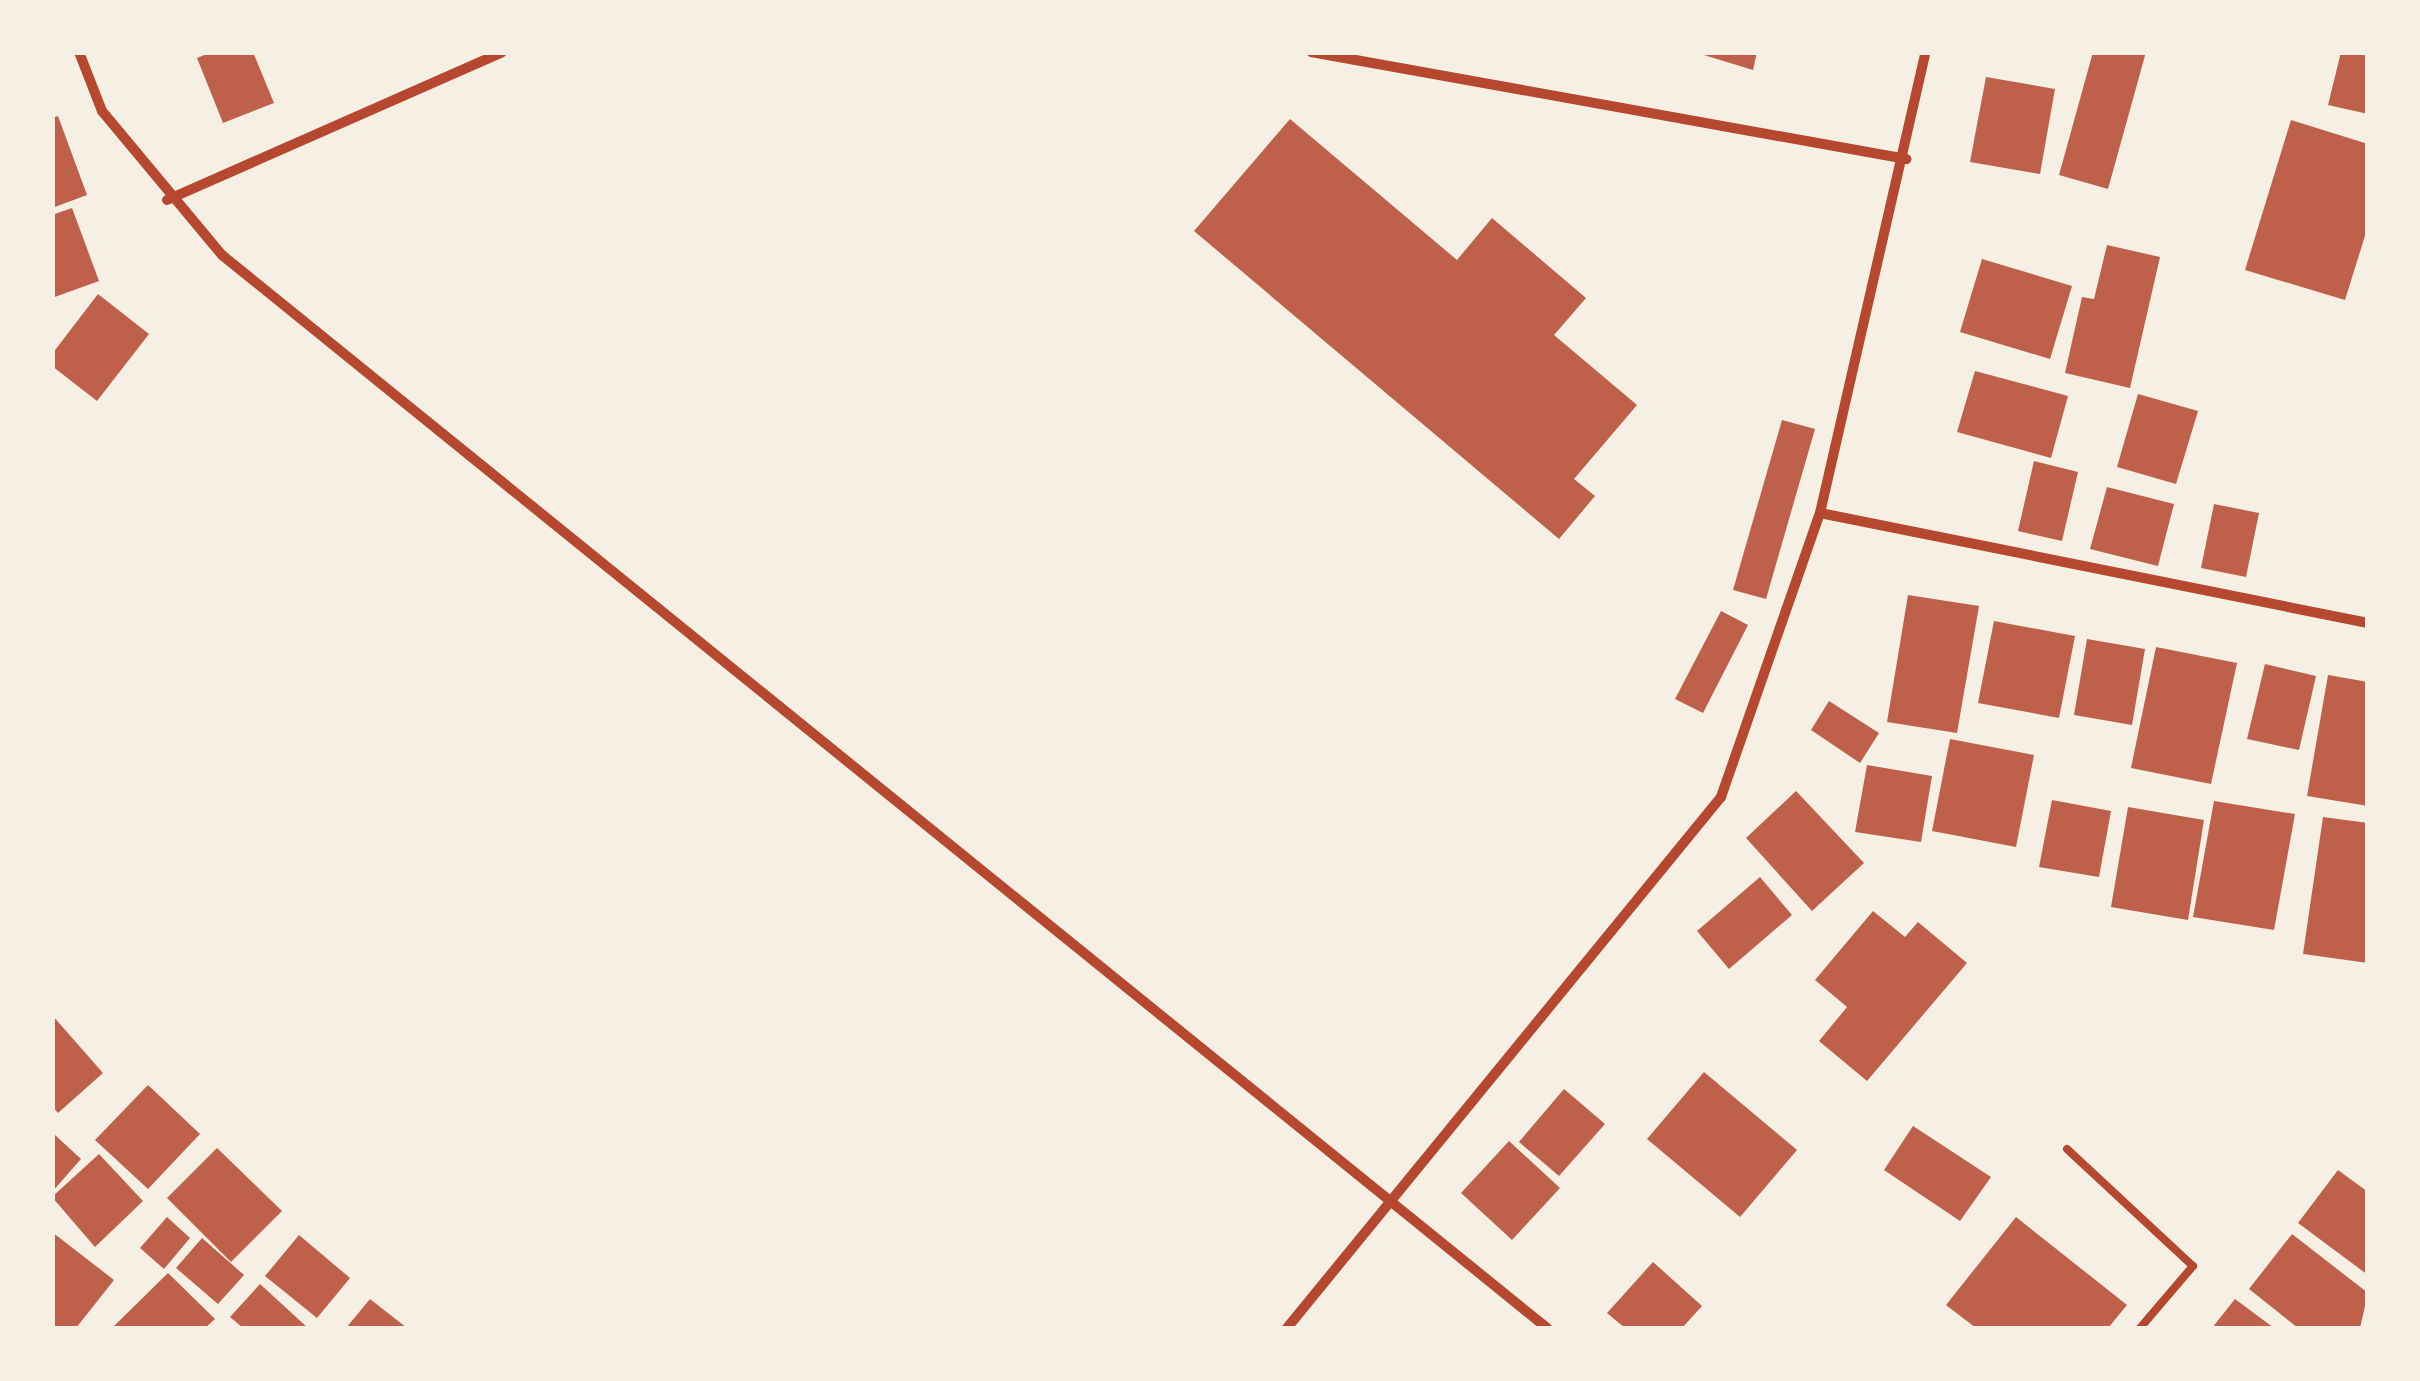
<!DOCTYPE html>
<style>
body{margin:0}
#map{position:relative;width:2420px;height:1381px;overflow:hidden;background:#f6efe4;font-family:Bitter,serif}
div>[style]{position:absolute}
.building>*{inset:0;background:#bf614a}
.service>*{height:8px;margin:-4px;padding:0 4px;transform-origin:4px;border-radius:4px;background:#b5482f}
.minor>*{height:10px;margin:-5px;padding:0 5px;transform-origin:5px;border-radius:5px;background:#b5482f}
span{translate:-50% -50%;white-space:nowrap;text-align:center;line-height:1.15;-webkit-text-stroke:10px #f6efe4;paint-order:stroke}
.frame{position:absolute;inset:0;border:55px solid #f6efe4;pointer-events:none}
</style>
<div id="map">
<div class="building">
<i style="clip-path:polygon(212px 52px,253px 52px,274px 103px,223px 123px,197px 58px)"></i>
<i style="clip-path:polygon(1694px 52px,1757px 52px,1753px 70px)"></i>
<i style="clip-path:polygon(2093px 52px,2146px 52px,2108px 189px,2059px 175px)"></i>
<i style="clip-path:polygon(2341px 52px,2368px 52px,2368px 114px,2328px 105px)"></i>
<i style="clip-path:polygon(1986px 77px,2055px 89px,2040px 174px,1970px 162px)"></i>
<i style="clip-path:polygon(58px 116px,87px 195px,52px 208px,52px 118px)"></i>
<i style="clip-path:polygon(1290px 119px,1457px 260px,1492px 218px,1586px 298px,1554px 335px,1637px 405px,1574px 479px,1595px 496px,1559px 539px,1194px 231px)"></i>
<i style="clip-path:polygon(2291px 120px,2368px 144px,2368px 226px,2345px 300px,2245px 270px)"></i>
<i style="clip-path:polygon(72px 208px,99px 281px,52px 298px,52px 215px)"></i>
<i style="clip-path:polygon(2107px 245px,2160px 257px,2130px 388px,2065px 373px,2082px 297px,2094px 299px)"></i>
<i style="clip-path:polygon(1982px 259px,2072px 286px,2050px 359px,1960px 332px)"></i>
<i style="clip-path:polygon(98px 294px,149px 334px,97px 401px,52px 366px,52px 354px)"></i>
<i style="clip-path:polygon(1975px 371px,2068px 396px,2051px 458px,1957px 432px)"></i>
<i style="clip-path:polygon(2138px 394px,2198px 411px,2176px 484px,2117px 467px)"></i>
<i style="clip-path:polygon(1782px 420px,1815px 429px,1766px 599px,1733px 590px)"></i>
<i style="clip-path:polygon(2034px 461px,2078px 472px,2062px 541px,2018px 531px)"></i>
<i style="clip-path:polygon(2107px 487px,2174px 504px,2158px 566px,2090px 549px)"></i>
<i style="clip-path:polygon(2214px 504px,2259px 513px,2246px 577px,2201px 568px)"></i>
<i style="clip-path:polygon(1908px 595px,1979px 606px,1957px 733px,1887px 722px)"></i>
<i style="clip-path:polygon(1721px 611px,1748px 625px,1703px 713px,1675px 699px)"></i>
<i style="clip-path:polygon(1994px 621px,2075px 636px,2059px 718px,1978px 703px)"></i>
<i style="clip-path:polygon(2087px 639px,2145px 649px,2132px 725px,2074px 715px)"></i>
<i style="clip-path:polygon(2156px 647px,2237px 663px,2211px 784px,2131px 768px)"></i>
<i style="clip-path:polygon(2265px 664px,2316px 676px,2299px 750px,2247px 739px)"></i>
<i style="clip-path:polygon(2328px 675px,2368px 682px,2368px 806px,2307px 796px)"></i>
<i style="clip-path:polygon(1829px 701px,1879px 733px,1860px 763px,1811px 730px)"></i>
<i style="clip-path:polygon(1950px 739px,2034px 755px,2016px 847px,1932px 831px)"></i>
<i style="clip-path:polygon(1867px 765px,1932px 776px,1921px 842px,1855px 832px)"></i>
<i style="clip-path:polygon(1796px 791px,1864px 863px,1812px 911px,1746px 838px)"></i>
<i style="clip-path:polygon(2052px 800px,2111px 811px,2099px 877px,2039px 867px)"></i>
<i style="clip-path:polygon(2214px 801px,2295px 814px,2274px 930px,2193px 917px)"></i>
<i style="clip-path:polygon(2128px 807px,2204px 820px,2188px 920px,2111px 907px)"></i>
<i style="clip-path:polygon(2323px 817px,2368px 823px,2368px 963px,2303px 954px)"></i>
<i style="clip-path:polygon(1760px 877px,1792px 915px,1729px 969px,1697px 931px)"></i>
<i style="clip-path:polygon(1873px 911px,1905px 937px,1918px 922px,1967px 963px,1867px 1081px,1819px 1041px,1847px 1007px,1815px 980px)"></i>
<i style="clip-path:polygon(52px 1015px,103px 1073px,58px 1113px,52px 1106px)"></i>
<i style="clip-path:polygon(1704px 1072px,1797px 1150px,1740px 1217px,1647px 1139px)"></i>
<i style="clip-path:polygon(148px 1085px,200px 1134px,148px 1189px,95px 1140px)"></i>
<i style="clip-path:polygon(1564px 1089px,1605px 1124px,1559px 1176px,1519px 1142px)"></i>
<i style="clip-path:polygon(1913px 1126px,1991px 1177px,1960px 1221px,1884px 1170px)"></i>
<i style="clip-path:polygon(55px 1135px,81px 1159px,52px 1192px,52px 1138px)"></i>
<i style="clip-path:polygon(1509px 1141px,1560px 1188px,1512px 1240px,1461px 1193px)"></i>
<i style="clip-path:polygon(217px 1148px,282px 1211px,231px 1262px,167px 1198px)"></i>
<i style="clip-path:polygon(99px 1154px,143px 1201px,95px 1247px,52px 1197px)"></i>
<i style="clip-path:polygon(2338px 1170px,2368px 1192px,2368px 1275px,2298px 1223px)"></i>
<i style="clip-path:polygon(167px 1217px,190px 1238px,164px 1269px,140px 1248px)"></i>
<i style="clip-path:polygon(2016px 1217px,2127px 1305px,2108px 1328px,1976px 1328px,1946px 1305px)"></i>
<i style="clip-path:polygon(52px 1232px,114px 1280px,76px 1328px,52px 1328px)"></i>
<i style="clip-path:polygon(2292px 1234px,2368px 1293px,2360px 1328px,2298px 1328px,2249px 1289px)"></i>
<i style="clip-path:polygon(299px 1235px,350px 1278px,317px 1318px,265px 1276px)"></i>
<i style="clip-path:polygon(202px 1238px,244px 1275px,218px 1304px,176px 1268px)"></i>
<i style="clip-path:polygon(1653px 1262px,1702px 1306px,1682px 1328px,1625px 1328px,1607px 1313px)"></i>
<i style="clip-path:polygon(168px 1273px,215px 1319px,205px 1328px,112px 1328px)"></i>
<i style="clip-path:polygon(260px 1284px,308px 1328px,243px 1328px,230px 1317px)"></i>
<i style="clip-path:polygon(370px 1299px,407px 1328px,346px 1328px)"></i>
<i style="clip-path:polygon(2235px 1299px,2274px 1328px,2212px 1328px)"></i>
</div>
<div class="service">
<i style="left:2067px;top:1149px;width:172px;rotate:42.9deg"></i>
<i style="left:2193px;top:1266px;width:82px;rotate:130.5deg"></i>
</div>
<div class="minor">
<i style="left:79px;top:52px;width:63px;rotate:68.7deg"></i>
<i style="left:102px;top:111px;width:187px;rotate:50.2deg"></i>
<i style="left:222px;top:255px;width:1705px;rotate:39deg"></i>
<i style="left:1311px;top:52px;width:605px;rotate:10.19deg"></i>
<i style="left:167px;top:200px;width:366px;rotate:-23.8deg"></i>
<i style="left:1820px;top:513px;width:559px;rotate:11.35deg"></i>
<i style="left:1287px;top:1328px;width:686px;rotate:-50.74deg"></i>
<i style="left:1721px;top:797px;width:301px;rotate:-70.8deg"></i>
<i style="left:1820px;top:513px;width:473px;rotate:-77.1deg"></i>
</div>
<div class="frame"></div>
</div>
